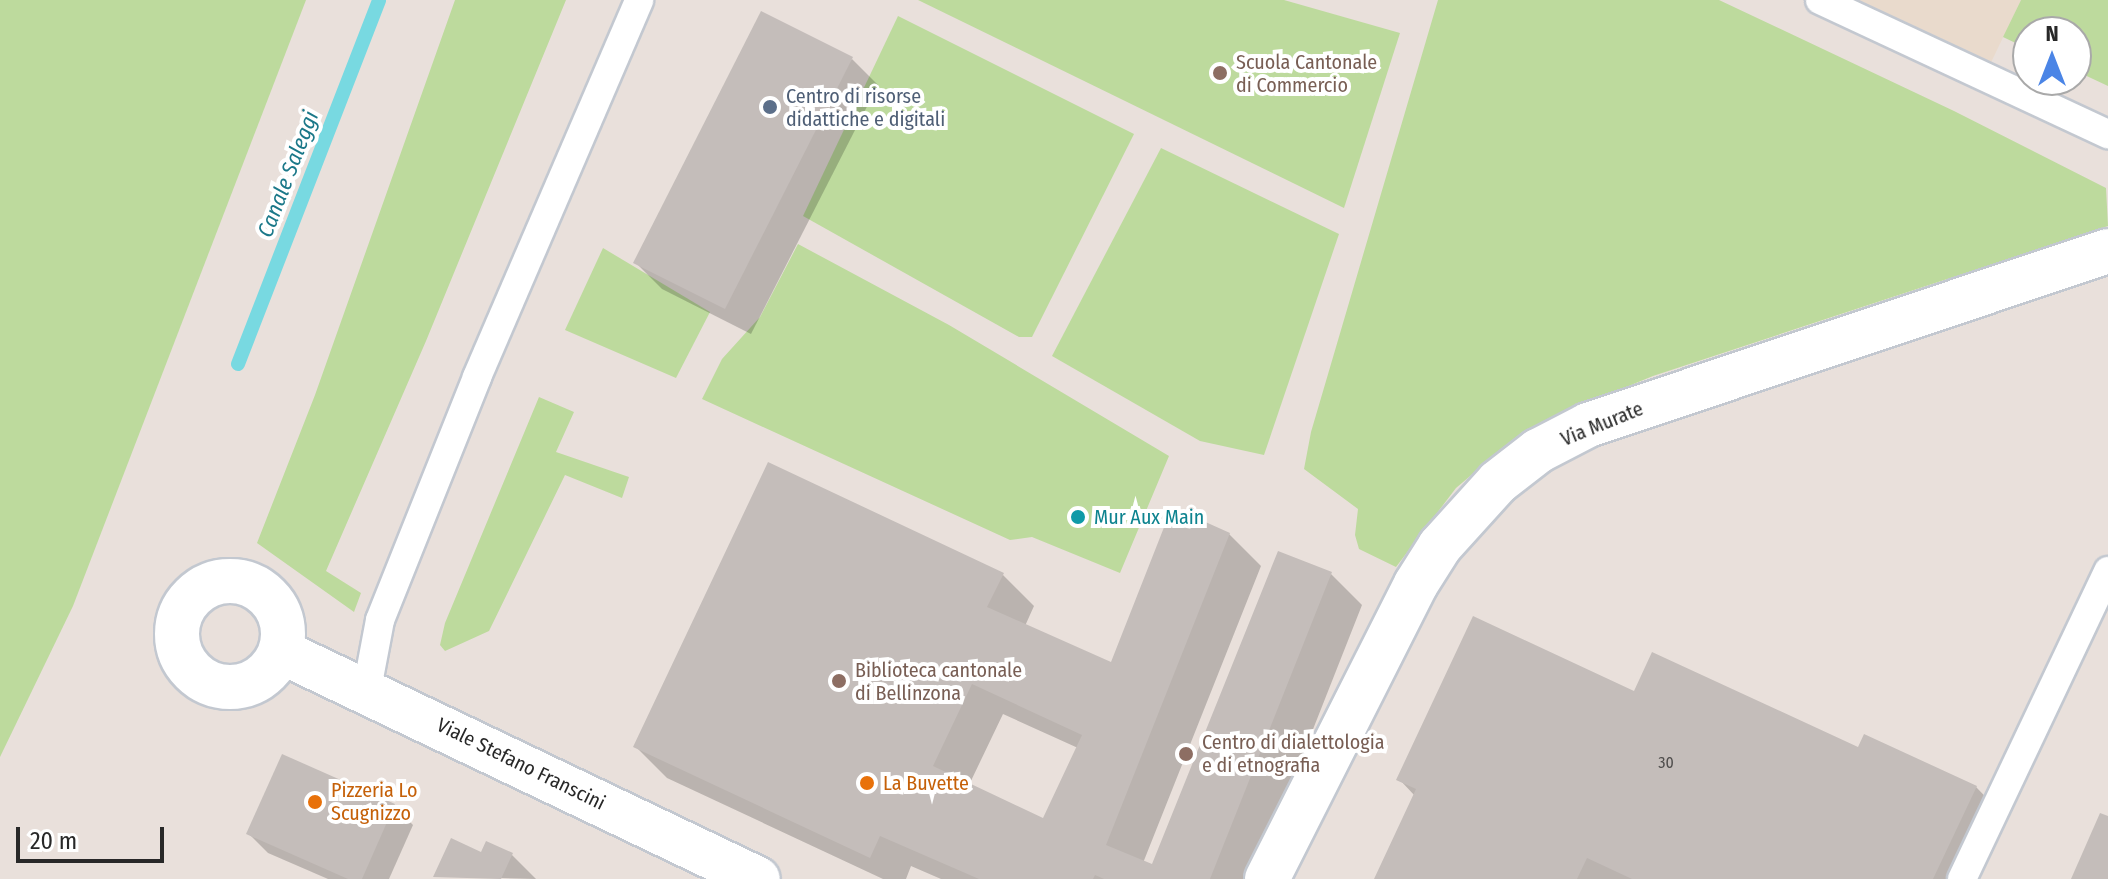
<!DOCTYPE html>
<style>
body{margin:0}
#map{position:relative;width:2108px;height:879px;overflow:hidden;background:#e9e0db;font-family:"Fira Sans Condensed",sans-serif}
div>[style]{position:absolute}
.education>*{inset:0;background:#e9dacc}
.green>*{inset:0;background:#bdda9d}
.shadow>*{inset:0;background:#0003}
.stream>*{height:14px;margin:-7px;padding:0 7px;transform-origin:7px;border-radius:7px;background:#78d9e1}
.building>*{inset:0;background:#c4bdba}
.roads{filter:drop-shadow(2px 0 #c3c8d0) drop-shadow(-2px 0 #c3c8d0) drop-shadow(0 2px #c3c8d0) drop-shadow(0 -2px #c3c8d0)}
.service>*{height:28px;margin:-14px;padding:0 14px;transform-origin:14px;border-radius:14px;background:#fff}
.minor>*{height:44px;margin:-22px;padding:0 22px;transform-origin:22px;border-radius:22px;background:#fff}
.minor>.ring{margin:-22px;padding:0;box-sizing:content-box;background:none;border:44px solid #fff;border-radius:50%}
.dots>*{width:22px;height:22px;translate:-50% -50%;box-sizing:border-box;border:4px solid #fff;border-radius:50%}
span{translate:-50% -50%;white-space:nowrap;text-align:center;line-height:1.15;-webkit-text-stroke:8px #fff;paint-order:stroke}
.number-label{font-size:16px;color:#4f4d4c}
.number-label span{-webkit-text-stroke-width:0}
.education-label{font-size:20px;color:#785e54}
.left{translate:0 -50%;text-align:left}
.service-label{font-size:20px;color:#4e5e75}
.street-label{font-size:20px;color:#282828}
.culture-label{font-size:20px;color:#0d838f}
.food-label{font-size:20px;color:#c56008}
.water-label{font-size:22px;color:#1b7889;font-style:italic}
.north{position:absolute;left:2012px;top:16px;width:80px;height:80px;box-sizing:border-box;background:#fff;border:2px solid #a9a9a9;border-radius:50%;rotate:0deg;font-size:22px;font-weight:700;line-height:32px;text-align:center;color:#282828}
.north::after{content:'';display:block;margin:auto;width:28px;height:36px;background:#4b85e6;clip-path:polygon(50% 0,100% 100%,50% 72%,0 100%)}
.scale{position:absolute;left:16px;top:827px;width:148px;height:36px;box-sizing:border-box;border:4px solid #282828;border-top:0;padding-left:10px;font-size:24px;line-height:28px;white-space:nowrap;color:#282828;-webkit-text-stroke:6px #fff;paint-order:stroke}
</style>
<div id="map">
<div class="education">
<i style="clip-path:polygon(1835px 0,2021px 0,1985px 75px)"></i>
</div>
<div class="green">
<i style="clip-path:polygon(0 0,306px 0,73px 606px,0 757px)"></i>
<i style="clip-path:polygon(455px 0,566px 0,426px 341px,326px 571px,361px 593px,354px 612px,257px 543px,315px 395px)"></i>
<i style="clip-path:polygon(918px 0,1284px 0,1400px 33px,1344px 208px)"></i>
<i style="clip-path:polygon(1438px 0,1719px 0,1954px 111px,2106px 188px,2108px 226px,1653px 376px,1548px 419px,1501px 450px,1456px 488px,1396px 567px,1359px 549px,1355px 535px,1358px 509px,1304px 469px,1311px 432px)"></i>
<i style="clip-path:polygon(2021px 0,2108px 0,2108px 86px,2076px 71px,2076px 32px,2028px 32px,2028px 49px,2003px 37px)"></i>
<i style="clip-path:polygon(898px 16px,1134px 134px,1032px 337px,1019px 337px,803px 216px)"></i>
<i style="clip-path:polygon(1161px 148px,1339px 234px,1264px 455px,1200px 441px,1052px 356px)"></i>
<i style="clip-path:polygon(798px 244px,949px 325px,1169px 456px,1120px 573px,1032px 537px,1010px 540px,702px 399px,722px 359px,760px 317px)"></i>
<i style="clip-path:polygon(603px 248px,710px 312px,676px 378px,565px 330px)"></i>
<i style="clip-path:polygon(539px 397px,574px 412px,556px 452px,629px 477px,622px 498px,565px 475px,489px 631px,445px 651px,440px 645px,445px 623px)"></i>
</div>
<div class="shadow">
<i style="clip-path:polygon(852px 59px,878px 85px,751px 334px,662px 289px,635px 262px)"></i>
<i style="clip-path:polygon(evenodd,1229px 534px,1261px 566px,1143px 863px,1153px 867px,1331px 574px,1362px 605px,1254px 879px,941px 879px,911px 866px,906px 879px,883px 879px,667px 778px,636px 747px,1003px 575px,1034px 606px,1025px 626px,1112px 665px,1229px 534px,1003px 714px,1078px 748px,1044px 820px,969px 785px,1003px 714px)"></i>
<i style="clip-path:polygon(1635px 694px,1859px 750px,1976px 787px,2007px 819px,1979px 879px,1376px 879px,1415px 796px,1399px 779px)"></i>
<i style="clip-path:polygon(394px 806px,413px 825px,389px 879px,328px 879px,268px 853px,249px 834px)"></i>
<i style="clip-path:polygon(511px 854px,536px 879px,436px 876px,482px 855px)"></i>
</div>
<div class="stream">
<i style="left:238px;top:364px;width:390px;rotate:-68.8deg"></i>
</div>
<div class="building">
<i style="clip-path:polygon(761px 11px,853px 57px,725px 309px,633px 263px)"></i>
<i style="clip-path:polygon(evenodd,768px 462px,1004px 573px,987px 607px,1111px 662px,1172px 507px,1230px 533px,1106px 845px,1152px 864px,1278px 551px,1332px 572px,1210px 879px,1104px 879px,1095px 875px,1093px 879px,979px 879px,880px 836px,870px 858px,633px 747px,768px 462px,972px 684px,1082px 735px,1043px 818px,933px 766px,972px 684px)"></i>
<i style="clip-path:polygon(1473px 616px,1634px 691px,1652px 652px,1858px 747px,1864px 734px,1977px 786px,1933px 879px,1632px 879px,1587px 858px,1577px 879px,1374px 879px,1416px 789px,1396px 780px)"></i>
<i style="clip-path:polygon(282px 754px,395px 804px,362px 879px,348px 879px,246px 834px)"></i>
<i style="clip-path:polygon(2100px 813px,2108px 816px,2108px 879px,2071px 879px)"></i>
<i style="clip-path:polygon(451px 838px,481px 852px,486px 841px,513px 853px,501px 879px,433px 877px)"></i>
</div>
<div class="roads">
<div class="service">
<i style="left:1820px;top:0;width:318px;rotate:25deg"></i>
<i style="left:367px;top:689px;width:70px;rotate:-79.3deg"></i>
<i style="left:380px;top:620px;width:262px;rotate:-68.2deg"></i>
<i style="left:477px;top:377px;width:410px;rotate:-66.7deg"></i>
<i style="left:1962px;top:879px;width:341px;rotate:-64.6deg"></i>
</div>
<div class="minor">
<i class="ring" style="left:177px;top:581px;width:62px;height:62px"></i>
<i style="left:282px;top:652px;width:527px;rotate:25.5deg"></i>
<i style="left:1267px;top:879px;width:330px;rotate:-63.2deg"></i>
<i style="left:1416px;top:584px;width:45px;rotate:-57.7deg"></i>
<i style="left:1440px;top:546px;width:86px;rotate:-47.8deg"></i>
<i style="left:1498px;top:482px;width:51px;rotate:-37.8deg"></i>
<i style="left:1538px;top:451px;width:56px;rotate:-27.5deg"></i>
<i style="left:1588px;top:425px;width:548px;rotate:-18.5deg"></i>
</div>
</div>
<div class="dots">
<i style="left:1220px;top:73px;background:#8d6e63"></i>
<i style="left:770px;top:107px;background:#5c6f8a"></i>
<i style="left:1078px;top:517px;background:#0f9aa8"></i>
<i style="left:839px;top:681px;background:#8d6e63"></i>
<i style="left:1186px;top:754px;background:#8d6e63"></i>
<i style="left:867px;top:783px;background:#e8710a"></i>
<i style="left:315px;top:802px;background:#e8710a"></i>
</div>
<div class="number-label">
<span style="left:1666px;top:763px">30</span>
</div>
<div class="education-label">
<span class="left" style="left:1236px;top:74px">Scuola Cantonale<br>di Commercio</span>
<span class="left" style="left:855px;top:682px">Biblioteca cantonale<br>di Bellinzona</span>
<span class="left" style="left:1202px;top:754px">Centro di dialettologia<br>e di etnografia</span>
</div>
<div class="service-label">
<span class="left" style="left:786px;top:108px">Centro di risorse<br>didattiche e digitali</span>
</div>
<div class="street-label">
<span style="left:1602px;top:424px;rotate:-22deg">Via Murate</span>
<span style="left:521px;top:764px;rotate:26deg">Viale Stefano Franscini</span>
</div>
<div class="culture-label">
<span class="left" style="left:1094px;top:517px">Mur Aux Main</span>
</div>
<div class="food-label">
<span class="left" style="left:883px;top:783px">La Buvette</span>
<span class="left" style="left:331px;top:802px">Pizzeria Lo<br>Scugnizzo</span>
</div>
<div class="water-label">
<span style="left:288px;top:174px;rotate:-69deg">Canale Saleggi</span>
</div>
<div class="north">N</div>
<div class="scale">20 m</div>
</div>
